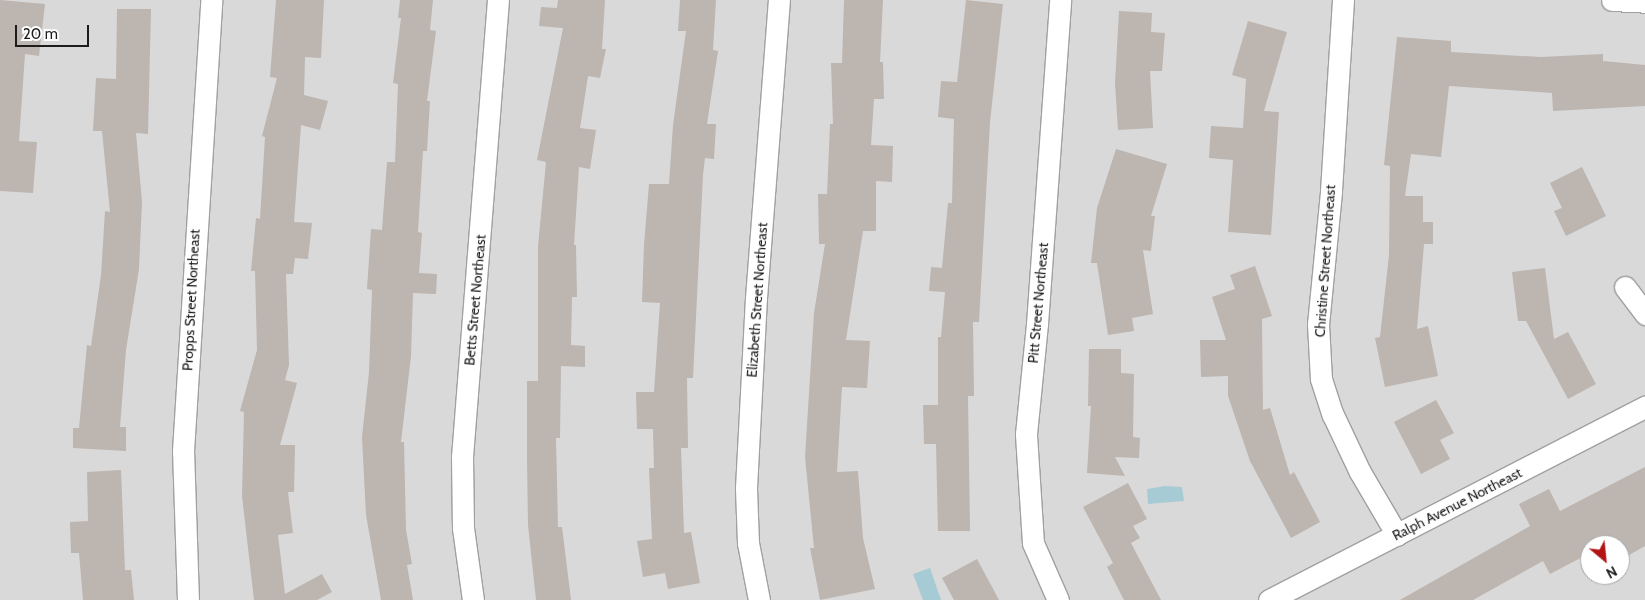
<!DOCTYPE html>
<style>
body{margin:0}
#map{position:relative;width:1645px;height:600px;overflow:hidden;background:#ece9e3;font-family:Cabin,sans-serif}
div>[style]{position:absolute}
.residential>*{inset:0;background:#dad9d9}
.water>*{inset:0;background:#a7cbd5}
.building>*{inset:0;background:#bcb5b0}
.roads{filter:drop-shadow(1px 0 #a0a0a0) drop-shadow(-1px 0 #a0a0a0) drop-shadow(0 1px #a0a0a0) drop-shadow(0 -1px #a0a0a0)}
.street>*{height:21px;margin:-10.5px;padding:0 10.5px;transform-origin:10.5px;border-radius:10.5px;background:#fff}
span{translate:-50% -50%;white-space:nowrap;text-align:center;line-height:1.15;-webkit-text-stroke:4.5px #fff;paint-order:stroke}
.street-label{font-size:14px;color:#1c1c1c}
.north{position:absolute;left:1580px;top:535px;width:50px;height:50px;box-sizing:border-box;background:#fff;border:1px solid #a4a4a4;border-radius:50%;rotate:152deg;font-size:14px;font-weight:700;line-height:20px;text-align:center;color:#1c1c1c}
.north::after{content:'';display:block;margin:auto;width:18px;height:22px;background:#b31515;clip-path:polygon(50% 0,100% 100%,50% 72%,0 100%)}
.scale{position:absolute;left:15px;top:25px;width:74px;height:22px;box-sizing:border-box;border:2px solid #1c1c1c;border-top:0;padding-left:6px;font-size:15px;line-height:18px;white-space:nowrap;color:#1c1c1c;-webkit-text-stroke:4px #fff;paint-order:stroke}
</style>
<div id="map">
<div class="residential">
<i style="clip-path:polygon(evenodd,0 0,1645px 0,1645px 600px,0 600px,0 0,1590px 545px,1620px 545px,1620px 575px,1590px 575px,1590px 545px)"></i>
</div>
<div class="water">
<i style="clip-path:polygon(1165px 486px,1182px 487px,1184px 501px,1148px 504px,1147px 489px)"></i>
<i style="clip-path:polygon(930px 568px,941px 600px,923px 600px,913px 574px)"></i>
</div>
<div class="building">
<i style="clip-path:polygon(0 0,45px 4px,39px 56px,25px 54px,19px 141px,37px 142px,33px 193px,0 191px)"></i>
<i style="clip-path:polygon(276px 0,324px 0,321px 58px,305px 57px,304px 95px,328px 101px,320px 130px,301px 125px,294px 222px,312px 223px,308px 259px,295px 258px,293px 274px,286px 274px,289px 365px,285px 380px,297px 383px,280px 445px,295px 445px,294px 492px,288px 492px,293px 533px,278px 535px,285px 594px,322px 574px,332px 592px,317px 600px,254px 600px,242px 496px,244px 412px,240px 411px,257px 350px,255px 271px,251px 271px,256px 218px,260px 219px,265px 137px,262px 136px,277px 78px,270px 77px)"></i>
<i style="clip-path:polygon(400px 0,433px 0,430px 30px,436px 31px,427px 101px,430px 101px,427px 151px,423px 151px,418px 232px,422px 233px,419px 273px,437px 274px,436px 294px,413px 293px,411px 356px,401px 442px,404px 442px,406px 530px,412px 564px,407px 565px,413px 600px,381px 600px,366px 515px,362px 437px,369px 372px,372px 290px,367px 289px,371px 229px,382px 230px,387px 162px,395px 162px,398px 84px,393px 83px,401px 18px,398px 18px)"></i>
<i style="clip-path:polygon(558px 0,605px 0,602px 49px,606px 49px,600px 78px,588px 76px,580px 128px,596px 130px,590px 169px,579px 167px,574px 245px,576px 245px,577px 297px,572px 297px,571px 345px,585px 346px,585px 367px,561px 366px,560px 438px,556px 438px,558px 527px,562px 527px,571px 600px,536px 600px,528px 525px,527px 460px,527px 381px,538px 381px,538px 246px,546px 162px,537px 160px,563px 28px,539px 26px,541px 7px,557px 8px)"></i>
<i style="clip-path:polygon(680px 0,716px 0,713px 50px,718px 51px,707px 124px,716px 124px,714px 159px,705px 158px,703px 175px,693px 378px,687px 378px,688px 448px,681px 448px,684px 533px,691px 532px,700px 583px,668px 589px,665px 573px,643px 577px,637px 541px,652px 539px,649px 468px,654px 468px,653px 429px,637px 429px,636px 392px,654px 392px,660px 303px,642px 302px,644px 245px,649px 184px,669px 184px,673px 125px,686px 31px,678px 31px)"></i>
<i style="clip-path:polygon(844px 0,883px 0,880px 62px,883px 62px,884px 99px,874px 99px,871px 145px,893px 146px,892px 182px,876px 181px,876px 231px,863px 231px,846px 340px,870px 341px,867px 388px,842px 387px,837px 472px,858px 471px,863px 538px,875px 589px,820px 600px,810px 548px,814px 548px,805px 457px,814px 313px,825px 244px,819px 244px,818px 194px,827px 194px,830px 124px,833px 124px,831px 63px,842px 63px)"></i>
<i style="clip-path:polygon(966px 0,1003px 4px,990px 122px,979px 322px,973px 322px,974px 396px,968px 396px,970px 531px,938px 531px,936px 444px,924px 444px,923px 405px,938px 405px,938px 337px,941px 337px,945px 292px,929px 291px,931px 267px,942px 268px,948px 203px,952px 203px,954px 119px,938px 117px,941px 81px,957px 82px)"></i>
<i style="clip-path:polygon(117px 9px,151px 9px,148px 134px,136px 133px,142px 202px,139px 269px,126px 350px,120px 427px,126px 427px,126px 451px,73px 448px,73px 428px,79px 428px,87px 345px,91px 346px,101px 275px,105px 211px,110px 212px,102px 131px,93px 131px,96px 78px,116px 79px)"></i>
<i style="clip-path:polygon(1119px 11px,1152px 13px,1151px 32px,1165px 33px,1162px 71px,1150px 71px,1153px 128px,1118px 130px,1115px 83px)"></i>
<i style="clip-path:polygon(1248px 21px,1287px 32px,1264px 111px,1279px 112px,1271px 235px,1228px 232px,1233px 160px,1209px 158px,1211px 126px,1243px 128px,1246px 79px,1232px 75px)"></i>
<i style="clip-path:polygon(1397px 37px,1451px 41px,1451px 52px,1541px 57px,1603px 54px,1603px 61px,1645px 65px,1645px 106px,1553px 111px,1552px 93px,1449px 86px,1441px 157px,1411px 154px,1405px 196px,1423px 196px,1423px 222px,1433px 222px,1433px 244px,1424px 244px,1417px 329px,1428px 326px,1438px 376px,1385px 387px,1375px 338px,1380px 337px,1389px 255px,1390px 166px,1384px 165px)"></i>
<i style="clip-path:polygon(1116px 149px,1167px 164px,1151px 216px,1155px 216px,1151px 251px,1143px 250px,1153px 314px,1132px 318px,1134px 331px,1108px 335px,1097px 263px,1091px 263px,1097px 208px)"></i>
<i style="clip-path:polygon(1582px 167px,1606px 216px,1566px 236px,1554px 211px,1562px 208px,1550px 183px)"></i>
<i style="clip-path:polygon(1255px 266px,1272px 316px,1262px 319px,1263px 410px,1270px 408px,1290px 475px,1294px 472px,1320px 522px,1291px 538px,1250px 461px,1228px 396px,1228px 376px,1201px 377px,1200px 340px,1226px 340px,1212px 297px,1235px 289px,1230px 275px)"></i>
<i style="clip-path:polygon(1545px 268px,1554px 339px,1568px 332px,1596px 384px,1568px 399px,1526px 321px,1518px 321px,1512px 272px)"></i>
<i style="clip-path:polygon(1089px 349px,1121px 349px,1121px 373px,1134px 374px,1133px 437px,1140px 438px,1139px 458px,1115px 457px,1125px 476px,1087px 473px,1091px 406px,1088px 406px)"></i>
<i style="clip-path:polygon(1436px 400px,1454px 433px,1440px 440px,1450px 459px,1421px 474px,1394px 422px)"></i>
<i style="clip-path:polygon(1645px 467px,1645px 546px,1620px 560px,1620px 545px,1590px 545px,1590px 553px,1550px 574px,1543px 561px,1473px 600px,1400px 600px,1530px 526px,1519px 504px,1549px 489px,1560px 511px)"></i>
<i style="clip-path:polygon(121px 470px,125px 570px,131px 570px,134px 600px,83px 600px,79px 553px,71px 553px,70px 522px,88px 521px,87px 472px)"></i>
<i style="clip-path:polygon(1128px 483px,1147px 519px,1133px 526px,1140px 538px,1131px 543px,1161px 600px,1124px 600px,1107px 567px,1113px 563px,1083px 507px)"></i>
<i style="clip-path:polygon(977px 559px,999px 600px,954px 600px,942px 578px)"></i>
</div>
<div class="roads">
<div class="street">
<i style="left:1343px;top:0;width:192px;rotate:93.6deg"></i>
<i style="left:1331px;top:192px;width:133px;rotate:95.6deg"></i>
<i style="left:1318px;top:324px;width:55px;rotate:86.9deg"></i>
<i style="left:1321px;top:379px;width:38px;rotate:72deg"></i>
<i style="left:1333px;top:415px;width:63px;rotate:64.7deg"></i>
<i style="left:1360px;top:472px;width:73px;rotate:59.6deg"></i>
<i style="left:1612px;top:0;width:33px;rotate:3deg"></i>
<i style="left:1625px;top:287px;width:34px;rotate:53deg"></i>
<i style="left:188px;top:600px;width:149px;rotate:-91.9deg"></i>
<i style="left:183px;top:451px;width:452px;rotate:-86.4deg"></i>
<i style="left:473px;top:600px;width:73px;rotate:-97.9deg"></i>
<i style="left:463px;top:528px;width:71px;rotate:-90.8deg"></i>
<i style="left:462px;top:457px;width:458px;rotate:-85.5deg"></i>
<i style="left:759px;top:600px;width:58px;rotate:-100.9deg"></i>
<i style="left:748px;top:543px;width:55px;rotate:-92.1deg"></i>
<i style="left:746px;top:488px;width:190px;rotate:-87deg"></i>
<i style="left:756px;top:298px;width:299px;rotate:-85.6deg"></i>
<i style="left:1058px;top:600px;width:62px;rotate:-113.7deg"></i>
<i style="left:1033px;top:543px;width:109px;rotate:-93.7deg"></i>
<i style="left:1026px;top:434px;width:111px;rotate:-84.3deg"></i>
<i style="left:1037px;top:324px;width:325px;rotate:-85.9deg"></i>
<i style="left:1269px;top:600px;width:423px;rotate:-27.2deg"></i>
</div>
</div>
<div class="street-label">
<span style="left:1325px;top:261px;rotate:-86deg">Christine Street Northeast</span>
<span style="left:191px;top:300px;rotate:-87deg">Propps Street Northeast</span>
<span style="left:475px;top:300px;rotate:-85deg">Betts Street Northeast</span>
<span style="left:757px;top:300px;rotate:-86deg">Elizabeth Street Northeast</span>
<span style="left:1038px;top:303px;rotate:-85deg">Pitt Street Northeast</span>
<span style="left:1457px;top:504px;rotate:-27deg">Ralph Avenue Northeast</span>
</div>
<div class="north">N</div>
<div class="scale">20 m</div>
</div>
